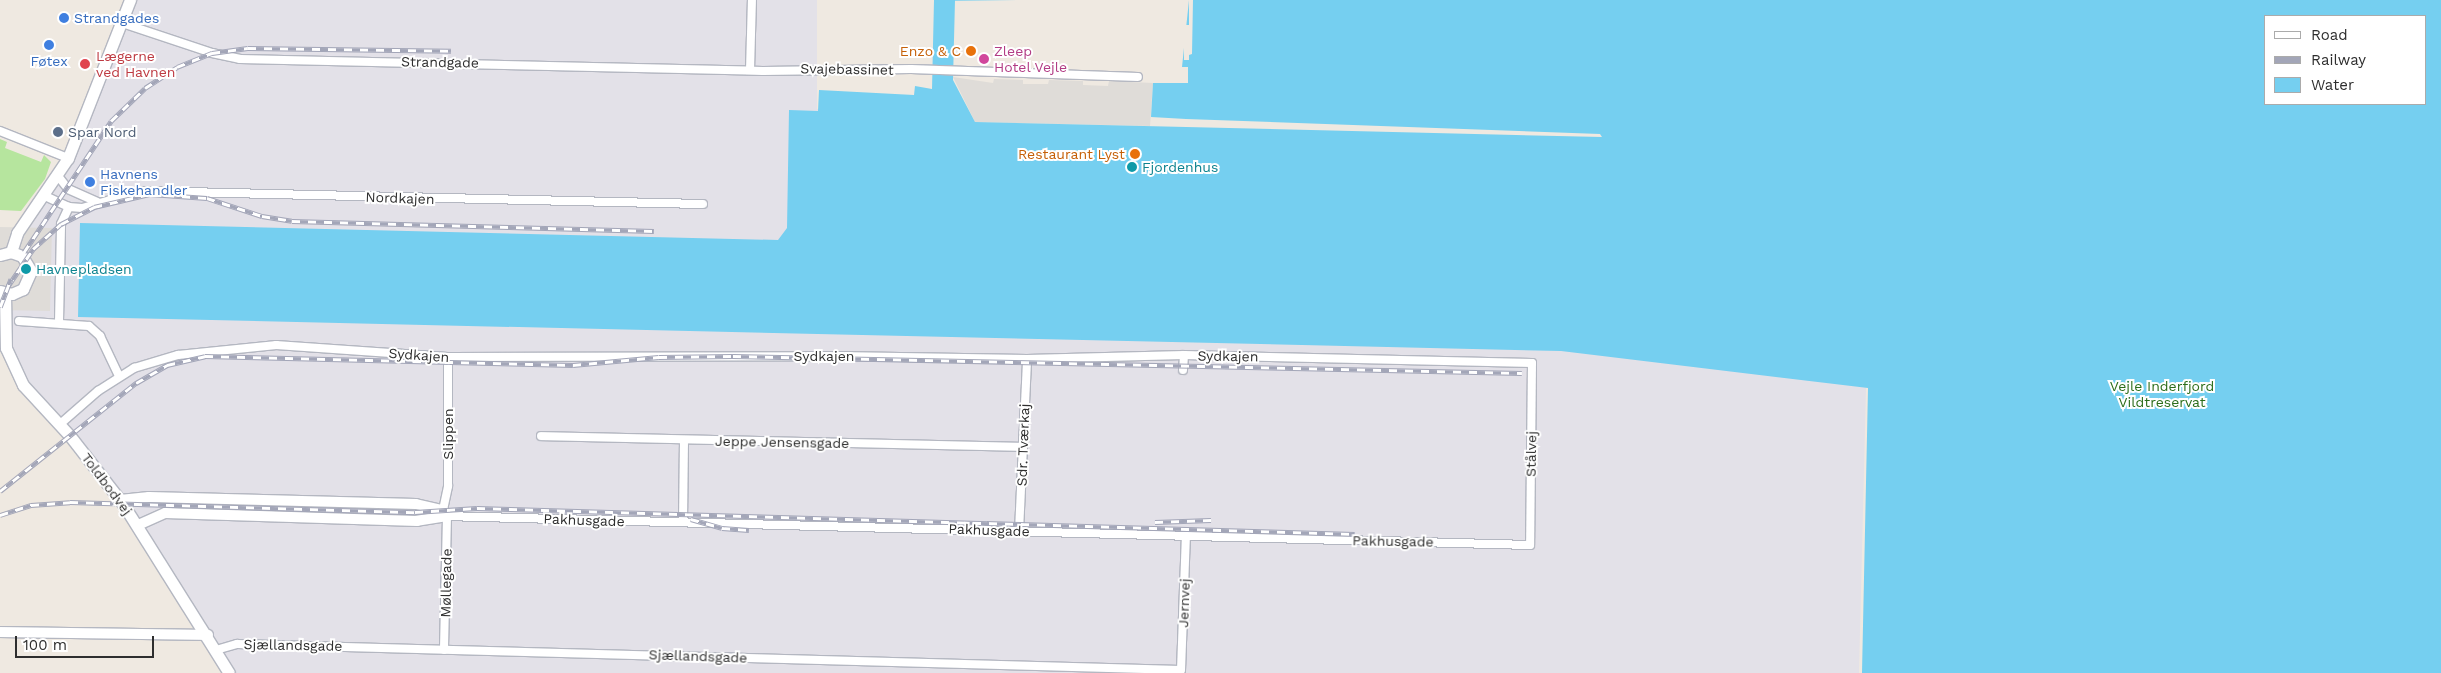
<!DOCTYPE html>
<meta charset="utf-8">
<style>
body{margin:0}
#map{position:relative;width:2441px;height:673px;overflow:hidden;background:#efe9e1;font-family:"Work Sans",sans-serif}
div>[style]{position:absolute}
.industrial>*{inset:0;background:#e3e1e8}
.green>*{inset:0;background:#b6e59e}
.plaza>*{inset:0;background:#dfdcd8}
.water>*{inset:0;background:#75cff0}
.pier>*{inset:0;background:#efe9e1}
.roads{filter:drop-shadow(1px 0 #b4b7c1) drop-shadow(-1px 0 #b4b7c1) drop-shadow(0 1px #b4b7c1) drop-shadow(0 -1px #b4b7c1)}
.minor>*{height:8px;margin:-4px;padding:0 4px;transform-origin:4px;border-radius:4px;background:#fff}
.tertiary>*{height:10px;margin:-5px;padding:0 5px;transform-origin:5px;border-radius:5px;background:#fff}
.secondary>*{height:11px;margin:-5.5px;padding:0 5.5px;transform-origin:5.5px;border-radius:5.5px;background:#fff}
.rail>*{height:4.5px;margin-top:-2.25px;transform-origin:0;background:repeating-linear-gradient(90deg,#fff 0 8px,#a3a6b8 0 16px);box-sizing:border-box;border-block:1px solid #a3a6b8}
.dots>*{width:14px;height:14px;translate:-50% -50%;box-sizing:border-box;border:2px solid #fff;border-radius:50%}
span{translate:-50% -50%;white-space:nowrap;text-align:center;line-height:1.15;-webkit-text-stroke:4px #fff;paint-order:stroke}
.shop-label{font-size:14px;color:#366cbe}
.left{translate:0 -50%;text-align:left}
.food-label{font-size:14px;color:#c56008}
.right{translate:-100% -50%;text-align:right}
.hotel-label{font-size:14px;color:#b23c85}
.health-label{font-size:14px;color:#be3a42}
.street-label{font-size:14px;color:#2e2e2e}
.service-label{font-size:14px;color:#4e5e75}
.culture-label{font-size:14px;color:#0d838f}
.park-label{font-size:14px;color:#2c6e1b}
.legend{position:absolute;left:2264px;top:15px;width:162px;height:90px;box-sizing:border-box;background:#fff;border:1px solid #ababab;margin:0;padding:6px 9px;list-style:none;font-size:15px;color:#2e2e2e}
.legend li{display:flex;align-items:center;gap:10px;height:25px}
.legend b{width:25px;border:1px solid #ababab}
.scale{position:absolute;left:15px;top:636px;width:139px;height:22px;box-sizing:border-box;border:2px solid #2e2e2e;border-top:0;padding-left:6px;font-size:15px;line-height:18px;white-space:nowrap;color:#2e2e2e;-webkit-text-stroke:4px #fff;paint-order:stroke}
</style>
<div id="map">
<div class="industrial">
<i style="clip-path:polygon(134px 0,817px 0,817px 109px,904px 113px,1861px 297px,1866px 389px,1859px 673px,228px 673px,101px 478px,14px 364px,5px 314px,12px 252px,70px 153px)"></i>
</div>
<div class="green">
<i style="clip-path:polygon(0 139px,7px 142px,5px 148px,41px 162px,44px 155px,51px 162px,45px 179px,21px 211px,0 210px)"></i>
</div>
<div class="plaza">
<i style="clip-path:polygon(953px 77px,993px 83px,994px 79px,1023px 80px,1023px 84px,1048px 84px,1049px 80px,1083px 81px,1083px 85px,1108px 86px,1109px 81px,1153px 83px,1150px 126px,975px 122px)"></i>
<i style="clip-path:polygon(0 227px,52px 228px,50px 311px,0 310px)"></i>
</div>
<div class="water">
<i style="clip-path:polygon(evenodd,934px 0,955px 0,953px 80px,975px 122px,1186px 127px,1186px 119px,1151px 117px,1153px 83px,1188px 83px,1188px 67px,1182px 67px,1189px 0,2441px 0,2441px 673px,1862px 673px,1868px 388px,1561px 351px,78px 317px,80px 223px,778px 240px,787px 228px,789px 110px,818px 111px,819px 90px,914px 95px,915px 86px,932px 89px,934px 0,2265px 16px,2425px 16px,2425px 104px,2265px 104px,2265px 16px)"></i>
</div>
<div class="pier">
<i style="clip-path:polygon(1189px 0,1193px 0,1192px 54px,1189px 55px,1189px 60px,1184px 60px,1184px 25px,1189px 25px)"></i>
<i style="clip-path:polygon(1186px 119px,1600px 134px,1602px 137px,1186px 127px)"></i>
</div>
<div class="roads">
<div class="minor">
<i style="left:122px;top:23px;width:95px;rotate:18.4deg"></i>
<i style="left:212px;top:53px;width:29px;rotate:12deg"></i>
<i style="left:240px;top:59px;width:523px;rotate:1.31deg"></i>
<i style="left:763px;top:71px;width:148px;rotate:-0.8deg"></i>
<i style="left:911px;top:69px;width:227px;rotate:2deg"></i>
<i style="left:750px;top:70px;width:70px;rotate:-88.4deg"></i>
<i style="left:0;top:131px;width:73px;rotate:21.7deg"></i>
<i style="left:58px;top:176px;width:16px;rotate:52deg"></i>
<i style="left:68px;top:189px;width:32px;rotate:24deg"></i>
<i style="left:45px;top:196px;width:26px;rotate:25deg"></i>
<i style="left:69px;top:207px;width:13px;rotate:4deg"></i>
<i style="left:82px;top:208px;width:62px;rotate:-15.8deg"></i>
<i style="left:142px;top:191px;width:561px;rotate:1.33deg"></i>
<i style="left:19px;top:321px;width:70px;rotate:4.1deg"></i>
<i style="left:89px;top:326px;width:15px;rotate:42deg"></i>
<i style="left:100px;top:336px;width:44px;rotate:64.6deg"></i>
<i style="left:59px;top:322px;width:98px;rotate:-88.8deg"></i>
<i style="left:61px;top:224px;width:19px;rotate:-65deg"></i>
<i style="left:1183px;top:370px;width:15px;rotate:-86deg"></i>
<i style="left:59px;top:425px;width:52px;rotate:-41.1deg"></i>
<i style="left:98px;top:391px;width:43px;rotate:-32.6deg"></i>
<i style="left:134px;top:368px;width:46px;rotate:-16.5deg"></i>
<i style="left:178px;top:355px;width:99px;rotate:-5.8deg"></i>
<i style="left:276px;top:345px;width:172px;rotate:4deg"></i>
<i style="left:448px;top:357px;width:389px;rotate:-0.1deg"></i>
<i style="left:837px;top:356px;width:190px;rotate:0.9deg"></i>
<i style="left:1027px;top:359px;width:157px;rotate:-1.5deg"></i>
<i style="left:1184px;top:355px;width:348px;rotate:1.3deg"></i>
<i style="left:1532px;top:363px;width:182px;rotate:90.6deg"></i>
<i style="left:1530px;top:545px;width:1083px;rotate:-178.47deg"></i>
<i style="left:447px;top:516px;width:134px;rotate:91.3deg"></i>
<i style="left:541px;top:436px;width:482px;rotate:1.3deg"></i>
<i style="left:443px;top:510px;width:25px;rotate:-78deg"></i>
<i style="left:448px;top:486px;width:129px;rotate:-90deg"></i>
<i style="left:683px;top:522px;width:82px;rotate:-89.3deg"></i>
<i style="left:1019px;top:531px;width:172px;rotate:-87.3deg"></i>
<i style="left:216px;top:650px;width:22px;rotate:-16deg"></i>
<i style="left:237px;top:644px;width:944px;rotate:1.58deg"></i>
<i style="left:1181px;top:670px;width:134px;rotate:-87.9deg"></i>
</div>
<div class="tertiary">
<i style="left:120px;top:500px;width:29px;rotate:-6deg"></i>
<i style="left:149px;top:497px;width:267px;rotate:1.5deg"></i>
<i style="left:416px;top:504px;width:28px;rotate:13deg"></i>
<i style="left:443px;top:510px;width:7px;rotate:56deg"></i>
<i style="left:447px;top:516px;width:30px;rotate:171deg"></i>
<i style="left:417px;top:521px;width:252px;rotate:-178.2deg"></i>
<i style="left:165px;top:513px;width:30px;rotate:156deg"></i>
<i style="left:0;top:632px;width:208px;rotate:0.8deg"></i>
</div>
<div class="secondary">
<i style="left:11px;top:252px;width:20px;rotate:-72deg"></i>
<i style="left:17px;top:233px;width:91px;rotate:-55.8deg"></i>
<i style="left:68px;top:158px;width:170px;rotate:-68.6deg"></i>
<i style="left:0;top:255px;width:11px;rotate:-15deg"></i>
<i style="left:11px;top:252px;width:12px;rotate:20deg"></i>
<i style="left:22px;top:256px;width:17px;rotate:59deg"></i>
<i style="left:31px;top:271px;width:20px;rotate:114deg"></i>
<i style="left:23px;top:289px;width:12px;rotate:156deg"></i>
<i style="left:12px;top:294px;width:12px;rotate:-166deg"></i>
<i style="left:5px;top:293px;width:55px;rotate:89deg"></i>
<i style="left:6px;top:348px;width:41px;rotate:65.3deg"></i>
<i style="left:23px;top:385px;width:69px;rotate:47.3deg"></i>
<i style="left:70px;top:436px;width:86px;rotate:52.1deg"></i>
<i style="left:123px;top:504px;width:199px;rotate:57.9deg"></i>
</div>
</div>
<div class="rail">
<i style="left:24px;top:252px;width:157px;rotate:-56.4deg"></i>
<i style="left:111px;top:121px;width:47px;rotate:-44.1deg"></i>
<i style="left:145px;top:88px;width:38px;rotate:-33deg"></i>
<i style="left:177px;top:67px;width:38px;rotate:-22deg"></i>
<i style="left:212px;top:53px;width:36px;rotate:-8deg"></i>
<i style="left:248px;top:48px;width:203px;rotate:0.8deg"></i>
<i style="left:8px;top:286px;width:45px;rotate:-56deg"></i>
<i style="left:33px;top:249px;width:38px;rotate:-42deg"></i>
<i style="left:61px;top:224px;width:37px;rotate:-27deg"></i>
<i style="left:94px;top:207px;width:57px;rotate:-13.1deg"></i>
<i style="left:150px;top:194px;width:57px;rotate:4deg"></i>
<i style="left:207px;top:198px;width:58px;rotate:18.1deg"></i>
<i style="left:262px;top:216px;width:30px;rotate:9deg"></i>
<i style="left:292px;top:221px;width:362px;rotate:1.6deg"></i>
<i style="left:0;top:307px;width:30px;rotate:-69deg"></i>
<i style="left:0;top:491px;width:174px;rotate:-38.5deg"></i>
<i style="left:136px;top:383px;width:36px;rotate:-30deg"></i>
<i style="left:167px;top:365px;width:39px;rotate:-13deg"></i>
<i style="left:205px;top:356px;width:368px;rotate:1.4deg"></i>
<i style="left:573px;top:365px;width:86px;rotate:-5.3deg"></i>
<i style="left:659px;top:357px;width:74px;rotate:-0.8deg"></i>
<i style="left:733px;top:356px;width:789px;rotate:1.23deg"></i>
<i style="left:0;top:515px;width:33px;rotate:-18deg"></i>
<i style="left:31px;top:505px;width:39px;rotate:-4deg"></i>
<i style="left:70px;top:502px;width:345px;rotate:1.7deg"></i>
<i style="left:415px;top:512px;width:62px;rotate:-3.7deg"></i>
<i style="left:477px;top:508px;width:878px;rotate:1.7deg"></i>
<i style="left:691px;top:519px;width:32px;rotate:16deg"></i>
<i style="left:722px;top:528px;width:27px;rotate:4deg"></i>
<i style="left:1155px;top:522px;width:56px;rotate:-2deg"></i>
</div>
<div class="dots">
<i style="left:64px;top:18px;background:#3f7fe0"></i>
<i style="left:49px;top:45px;background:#3f7fe0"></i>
<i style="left:971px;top:51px;background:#e8710a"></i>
<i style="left:984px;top:59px;background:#d1479c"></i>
<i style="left:85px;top:64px;background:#e0444e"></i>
<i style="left:58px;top:132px;background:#5c6f8a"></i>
<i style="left:1135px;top:154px;background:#e8710a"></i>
<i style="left:1132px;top:167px;background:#0f9aa8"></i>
<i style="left:90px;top:182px;background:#3f7fe0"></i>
<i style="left:26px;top:269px;background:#0f9aa8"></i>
</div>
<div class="shop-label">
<span class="left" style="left:74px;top:18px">Strandgades</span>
<span style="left:49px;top:61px">Føtex</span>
<span class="left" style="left:100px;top:182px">Havnens<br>Fiskehandler</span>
</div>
<div class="food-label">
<span class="right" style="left:961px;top:51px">Enzo &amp; C</span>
<span class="right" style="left:1125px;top:154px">Restaurant Lyst</span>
</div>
<div class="hotel-label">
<span class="left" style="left:994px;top:59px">Zleep<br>Hotel Vejle</span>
</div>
<div class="health-label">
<span class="left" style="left:96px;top:64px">Lægerne<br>ved Havnen</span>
</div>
<div class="street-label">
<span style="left:440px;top:62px;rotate:1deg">Strandgade</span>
<span style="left:847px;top:69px;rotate:1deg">Svajebassinet</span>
<span style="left:400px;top:198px;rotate:2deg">Nordkajen</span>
<span style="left:419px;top:355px;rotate:4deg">Sydkajen</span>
<span style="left:824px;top:356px">Sydkajen</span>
<span style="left:1228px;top:356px;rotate:1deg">Sydkajen</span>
<span style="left:448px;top:434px;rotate:-90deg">Slippen</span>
<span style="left:782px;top:442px;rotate:1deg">Jeppe Jensensgade</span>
<span style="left:1023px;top:445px;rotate:-88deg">Sdr. Tværkaj</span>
<span style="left:1531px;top:454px;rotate:-89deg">Stålvej</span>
<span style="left:107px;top:484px;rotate:53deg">Toldbodvej</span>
<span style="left:584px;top:520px;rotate:2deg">Pakhusgade</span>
<span style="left:989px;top:530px;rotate:2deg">Pakhusgade</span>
<span style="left:1393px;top:541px;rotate:1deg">Pakhusgade</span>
<span style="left:446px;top:583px;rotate:-89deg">Møllegade</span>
<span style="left:1184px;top:603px;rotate:-88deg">Jernvej</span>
<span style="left:293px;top:645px;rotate:1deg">Sjællandsgade</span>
<span style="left:698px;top:656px;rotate:2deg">Sjællandsgade</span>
</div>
<div class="service-label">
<span class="left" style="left:68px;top:132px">Spar Nord</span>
</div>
<div class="culture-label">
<span class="left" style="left:1142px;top:167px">Fjordenhus</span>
<span class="left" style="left:36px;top:269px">Havnepladsen</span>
</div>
<div class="park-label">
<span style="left:2162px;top:394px">Vejle Inderfjord<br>Vildtreservat</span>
</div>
<ul class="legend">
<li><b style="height:6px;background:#fff"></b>Road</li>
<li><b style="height:6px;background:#a3a6b8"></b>Railway</li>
<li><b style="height:14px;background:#75cff0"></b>Water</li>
</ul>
<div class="scale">100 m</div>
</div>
